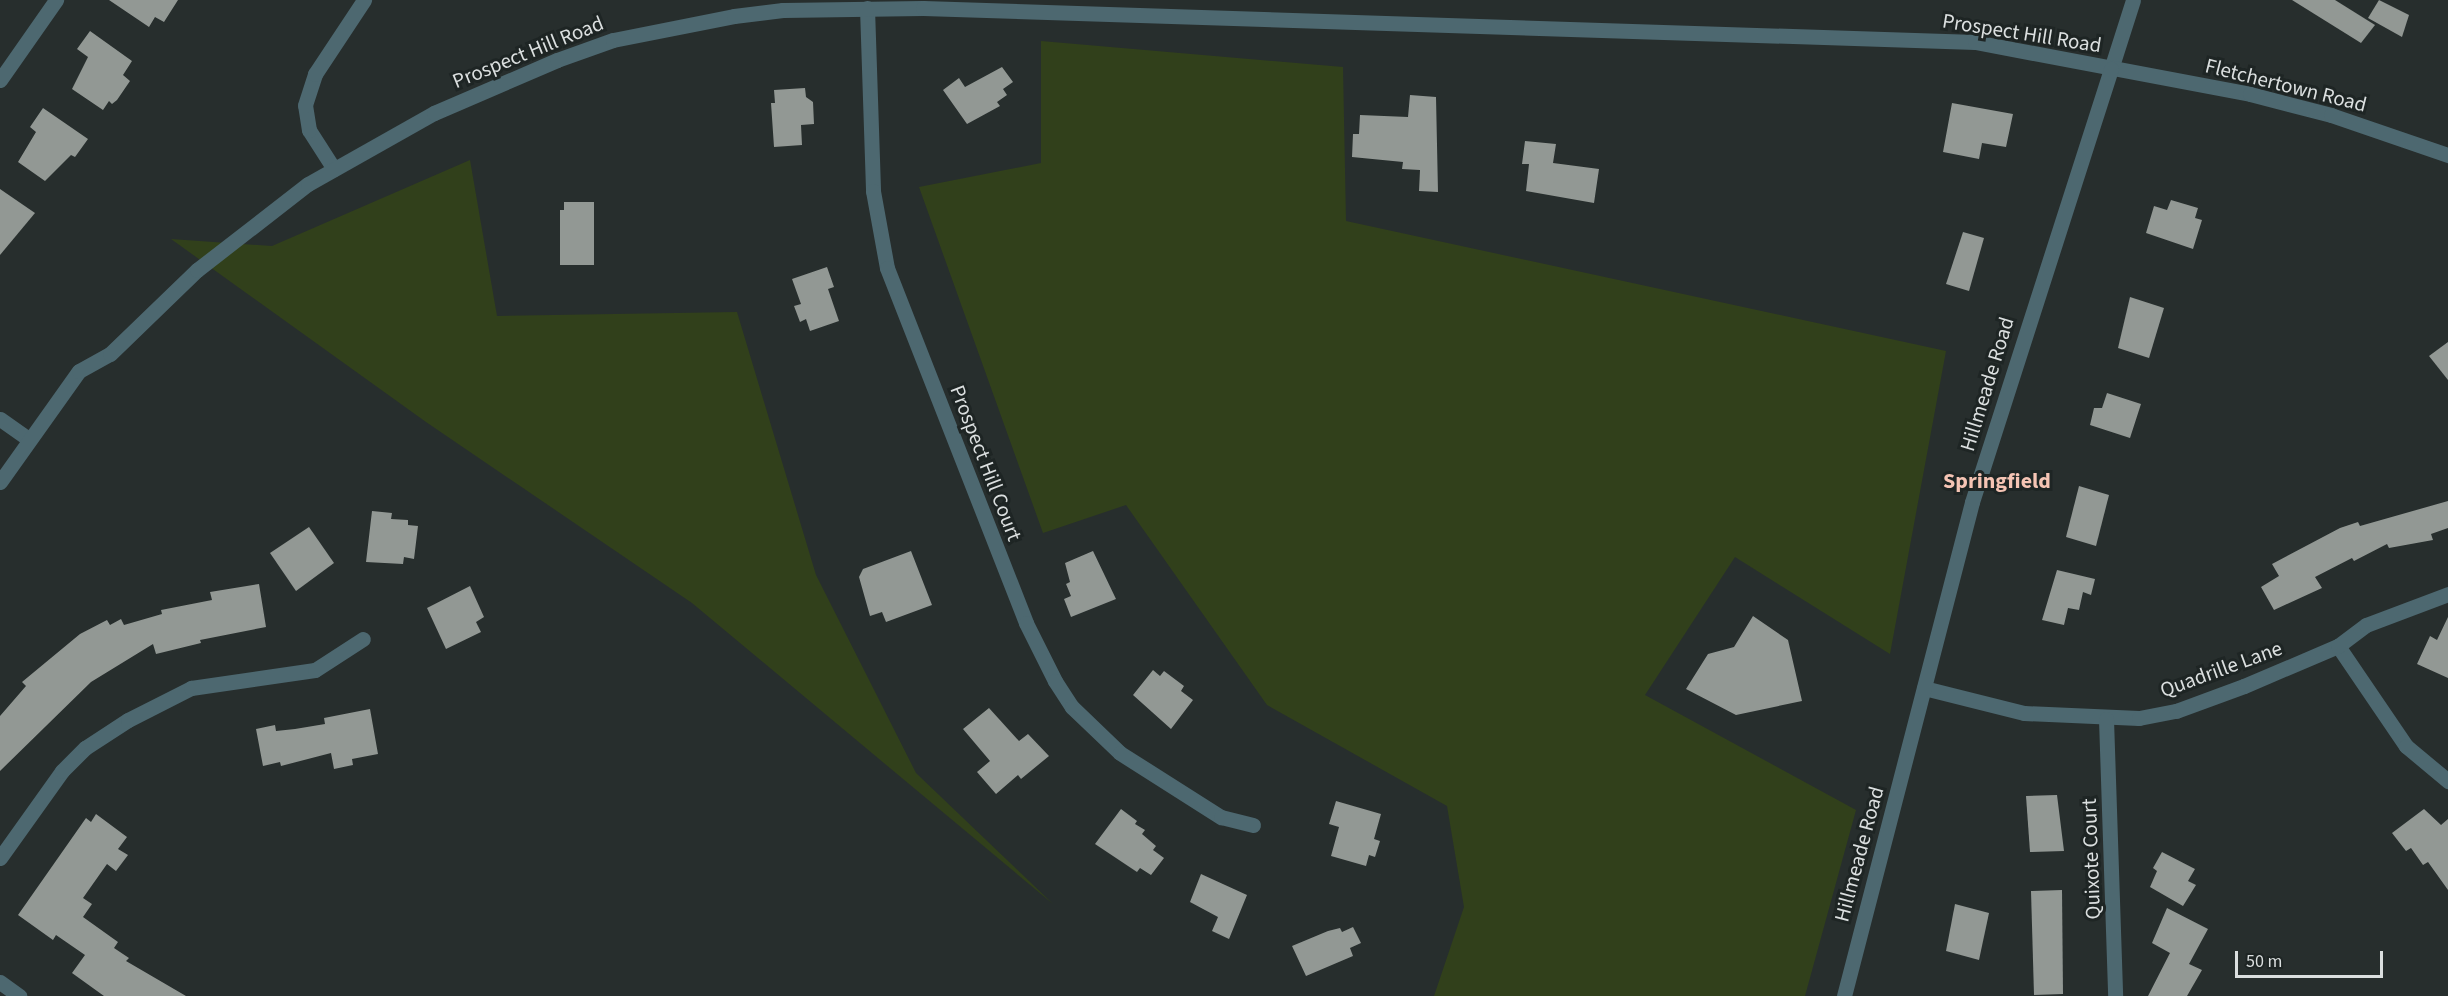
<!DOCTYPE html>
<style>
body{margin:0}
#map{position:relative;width:2448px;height:996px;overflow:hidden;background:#272e2d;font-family:"Source Sans 3",sans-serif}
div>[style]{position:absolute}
.green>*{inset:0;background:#31401b}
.building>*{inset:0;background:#929894}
.minor>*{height:15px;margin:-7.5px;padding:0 7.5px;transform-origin:7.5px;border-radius:7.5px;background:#4d6870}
.tertiary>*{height:15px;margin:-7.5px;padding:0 7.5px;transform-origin:7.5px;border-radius:7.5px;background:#4d6870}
span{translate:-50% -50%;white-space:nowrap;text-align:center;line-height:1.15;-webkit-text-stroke:6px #1e2524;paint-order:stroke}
.street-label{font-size:21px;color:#dbdfdf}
.neighbourhood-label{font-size:22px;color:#f5c4b4;font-weight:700}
.scale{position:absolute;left:2235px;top:951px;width:148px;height:27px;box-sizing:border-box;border:3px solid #dbdfdf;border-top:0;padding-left:8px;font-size:18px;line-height:21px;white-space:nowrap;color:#dbdfdf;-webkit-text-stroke:4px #1e2524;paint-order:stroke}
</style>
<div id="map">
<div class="green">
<i style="clip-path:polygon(1041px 41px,1343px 67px,1346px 221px,1946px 351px,1890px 654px,1735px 557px,1645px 695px,1856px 810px,1805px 996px,1434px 996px,1464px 907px,1447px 806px,1267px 705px,1126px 505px,1043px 533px,919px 187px,1041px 163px)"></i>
<i style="clip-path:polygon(470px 160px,497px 316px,737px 312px,816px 575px,916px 773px,1053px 904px,692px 603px,426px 422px,171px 239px,272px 246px)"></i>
</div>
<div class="building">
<i style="clip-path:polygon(109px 0,178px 0,164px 22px,155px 17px,149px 27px)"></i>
<i style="clip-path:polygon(2292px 0,2335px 0,2375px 25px,2361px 43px)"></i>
<i style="clip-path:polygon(2379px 0,2409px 15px,2402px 37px,2368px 18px)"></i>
<i style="clip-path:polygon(90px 31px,132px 61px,123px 75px,130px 81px,117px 100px,112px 104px,109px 101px,103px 110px,72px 89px,88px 57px,77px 49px)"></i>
<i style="clip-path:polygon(1002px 67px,1013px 82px,1003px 89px,1007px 95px,997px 102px,1000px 106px,967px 124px,943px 90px,959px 78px,965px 87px)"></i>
<i style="clip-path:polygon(805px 88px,806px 97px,813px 102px,814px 124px,801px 125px,802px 145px,774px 147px,771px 103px,775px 103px,774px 90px)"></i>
<i style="clip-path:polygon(1410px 95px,1436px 97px,1438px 192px,1419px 191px,1420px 170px,1402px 169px,1403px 162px,1352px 157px,1353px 134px,1359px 134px,1360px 115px,1408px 117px)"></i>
<i style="clip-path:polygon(1952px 103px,2013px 114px,2006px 147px,1982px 143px,1979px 159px,1943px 152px)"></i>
<i style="clip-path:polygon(43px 108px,88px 139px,75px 157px,71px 155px,45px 181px,18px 162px,36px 132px,30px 127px)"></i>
<i style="clip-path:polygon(1525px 141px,1556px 144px,1553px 163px,1599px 169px,1594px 203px,1526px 191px,1529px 164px,1522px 164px)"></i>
<i style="clip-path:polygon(0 189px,35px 213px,0 255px)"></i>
<i style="clip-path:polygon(2171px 200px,2198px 208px,2195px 218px,2202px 220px,2193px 249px,2146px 233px,2154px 206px,2167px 210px)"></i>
<i style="clip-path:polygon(564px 202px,594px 202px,594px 265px,560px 265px,560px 210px,564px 210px)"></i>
<i style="clip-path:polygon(1963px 232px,1984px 238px,1969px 291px,1946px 284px)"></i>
<i style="clip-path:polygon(827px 267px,834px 287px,828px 289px,839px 321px,810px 331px,806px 319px,800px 322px,794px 306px,801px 304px,792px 279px)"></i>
<i style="clip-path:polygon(2130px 297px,2164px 308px,2149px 358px,2118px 348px)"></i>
<i style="clip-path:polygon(2448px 342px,2448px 380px,2429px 356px)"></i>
<i style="clip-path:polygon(2107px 393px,2141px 404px,2130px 438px,2090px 425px,2094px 408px,2102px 408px)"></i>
<i style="clip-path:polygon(2079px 486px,2109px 495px,2096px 546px,2066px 537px)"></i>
<i style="clip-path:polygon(2448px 501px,2448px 528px,2431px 534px,2433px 540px,2389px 548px,2387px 544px,2354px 561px,2352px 558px,2315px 577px,2322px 588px,2274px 610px,2261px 587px,2279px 576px,2272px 564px,2340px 528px,2358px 522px,2360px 526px)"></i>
<i style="clip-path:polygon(372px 511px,392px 513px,391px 519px,408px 520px,408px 525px,418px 526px,414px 559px,404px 557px,403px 564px,366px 562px)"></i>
<i style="clip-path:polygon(309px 527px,334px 563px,296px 591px,270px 553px)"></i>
<i style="clip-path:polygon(911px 551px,932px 605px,886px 622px,882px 612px,870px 616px,859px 577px,863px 569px)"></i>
<i style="clip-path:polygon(1093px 551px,1116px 599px,1071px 617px,1064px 599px,1071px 596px,1066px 584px,1070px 582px,1065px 563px)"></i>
<i style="clip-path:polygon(2057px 570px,2095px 579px,2091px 595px,2083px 592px,2079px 610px,2068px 608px,2064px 625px,2042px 620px)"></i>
<i style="clip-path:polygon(259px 584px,266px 627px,200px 640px,201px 643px,156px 654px,153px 644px,91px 682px,0 771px,0 716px,26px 686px,22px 682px,80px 634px,107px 620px,110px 625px,121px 619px,124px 625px,162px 614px,161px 610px,212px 600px,210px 592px)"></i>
<i style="clip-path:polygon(470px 586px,484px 617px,476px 622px,481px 632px,446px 649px,427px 608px)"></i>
<i style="clip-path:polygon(1753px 616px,1788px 640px,1802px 701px,1736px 715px,1686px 689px,1708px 654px,1734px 647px)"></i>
<i style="clip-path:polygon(2448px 617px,2448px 678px,2417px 664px,2430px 636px,2437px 640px)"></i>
<i style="clip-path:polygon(1153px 670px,1160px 676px,1164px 671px,1184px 686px,1181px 691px,1193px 700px,1171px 729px,1133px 695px)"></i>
<i style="clip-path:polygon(989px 708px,1019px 741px,1028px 734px,1049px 756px,1021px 779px,1018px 775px,996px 794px,977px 772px,990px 761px,963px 729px)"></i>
<i style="clip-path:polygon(370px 709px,378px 754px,352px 759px,353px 765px,334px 769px,331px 753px,281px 766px,280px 762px,263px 766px,256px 729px,275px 725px,276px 731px,295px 729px,325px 724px,324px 718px)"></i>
<i style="clip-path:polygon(2057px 795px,2064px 851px,2030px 852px,2026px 796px)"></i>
<i style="clip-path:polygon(1336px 801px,1381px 814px,1374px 839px,1380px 841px,1375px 857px,1369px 855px,1366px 866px,1331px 856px,1339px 827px,1329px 824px)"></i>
<i style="clip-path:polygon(1121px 809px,1137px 821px,1135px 824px,1145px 830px,1142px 834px,1156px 846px,1153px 850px,1164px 858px,1151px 875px,1140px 868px,1137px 872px,1095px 844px)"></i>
<i style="clip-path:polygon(2424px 809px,2441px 825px,2448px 819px,2448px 890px,2428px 862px,2423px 865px,2411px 848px,2406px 851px,2392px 833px)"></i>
<i style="clip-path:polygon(96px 814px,127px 837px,118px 849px,128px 855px,116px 871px,107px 864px,83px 898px,92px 904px,83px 917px,118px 942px,114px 948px,129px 958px,126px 961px,186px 996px,104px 996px,72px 973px,85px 955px,56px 935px,53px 940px,18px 915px,86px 818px,91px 822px)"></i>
<i style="clip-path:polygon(2162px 852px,2195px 869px,2188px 881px,2196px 885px,2183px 906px,2150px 887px,2157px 871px,2153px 868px)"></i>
<i style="clip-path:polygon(1201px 874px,1247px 895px,1229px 939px,1212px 931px,1218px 917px,1190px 902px)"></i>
<i style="clip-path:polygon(2062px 890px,2063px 994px,2034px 995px,2031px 891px)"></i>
<i style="clip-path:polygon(1955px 904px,1989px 913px,1979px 960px,1946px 951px)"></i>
<i style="clip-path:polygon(2167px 908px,2208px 929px,2189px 964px,2202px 970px,2187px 996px,2148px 996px,2170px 953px,2152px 943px)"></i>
<i style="clip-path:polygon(1353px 927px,1361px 943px,1350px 948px,1353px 956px,1306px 976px,1292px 946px,1328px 931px,1340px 928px,1342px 932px)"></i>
</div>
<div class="minor">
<i style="left:867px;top:8px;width:183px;rotate:88.1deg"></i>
<i style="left:873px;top:191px;width:78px;rotate:79.7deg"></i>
<i style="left:887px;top:268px;width:381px;rotate:68.6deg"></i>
<i style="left:1026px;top:623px;width:65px;rotate:63.4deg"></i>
<i style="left:1055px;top:681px;width:31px;rotate:57deg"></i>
<i style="left:1072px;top:707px;width:66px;rotate:43.8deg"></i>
<i style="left:1120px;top:753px;width:120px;rotate:32.4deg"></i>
<i style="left:1221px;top:817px;width:33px;rotate:14deg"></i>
<i style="left:2111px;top:69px;width:72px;rotate:-72.3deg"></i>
<i style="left:0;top:80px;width:98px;rotate:-55deg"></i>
<i style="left:334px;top:169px;width:46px;rotate:-122.7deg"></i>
<i style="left:309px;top:130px;width:25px;rotate:-99deg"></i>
<i style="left:305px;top:105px;width:33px;rotate:-72deg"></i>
<i style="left:315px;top:74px;width:89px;rotate:-56.5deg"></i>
<i style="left:0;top:419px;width:35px;rotate:35deg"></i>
<i style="left:2338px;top:646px;width:121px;rotate:55.8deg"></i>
<i style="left:2406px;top:746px;width:55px;rotate:39.8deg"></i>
<i style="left:1924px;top:688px;width:103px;rotate:14deg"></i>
<i style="left:2024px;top:713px;width:115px;rotate:2.5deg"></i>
<i style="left:2139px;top:718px;width:38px;rotate:-11deg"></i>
<i style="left:2176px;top:711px;width:72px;rotate:-20.2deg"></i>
<i style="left:2244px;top:686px;width:102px;rotate:-23.1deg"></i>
<i style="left:2338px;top:646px;width:35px;rotate:-37deg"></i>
<i style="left:2366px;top:625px;width:88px;rotate:-20.7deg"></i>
<i style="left:2106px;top:719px;width:277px;rotate:88.1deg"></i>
<i style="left:0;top:858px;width:107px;rotate:-54.5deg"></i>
<i style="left:62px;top:771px;width:33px;rotate:-45deg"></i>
<i style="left:85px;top:748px;width:51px;rotate:-33.1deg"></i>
<i style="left:128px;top:720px;width:71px;rotate:-26.9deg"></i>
<i style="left:191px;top:688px;width:125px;rotate:-8.3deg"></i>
<i style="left:315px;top:670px;width:57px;rotate:-32.9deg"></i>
<i style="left:0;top:982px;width:24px;rotate:36deg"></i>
</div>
<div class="tertiary">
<i style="left:0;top:482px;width:136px;rotate:-54.6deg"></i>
<i style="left:79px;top:371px;width:35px;rotate:-29deg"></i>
<i style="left:110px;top:354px;width:121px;rotate:-44deg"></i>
<i style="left:197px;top:270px;width:140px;rotate:-37.8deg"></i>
<i style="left:308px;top:184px;width:145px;rotate:-29.4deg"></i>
<i style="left:434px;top:113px;width:134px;rotate:-23.3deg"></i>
<i style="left:557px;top:60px;width:59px;rotate:-19.7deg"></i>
<i style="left:613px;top:40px;width:123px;rotate:-11.2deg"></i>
<i style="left:734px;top:16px;width:49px;rotate:-7deg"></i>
<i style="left:783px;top:10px;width:140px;rotate:-0.8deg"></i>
<i style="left:923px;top:8px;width:1053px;rotate:1.85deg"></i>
<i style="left:1975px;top:42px;width:280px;rotate:10.7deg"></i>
<i style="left:2250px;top:94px;width:84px;rotate:14.5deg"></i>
<i style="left:2331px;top:115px;width:124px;rotate:18.9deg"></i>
<i style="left:1844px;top:996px;width:510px;rotate:-75.47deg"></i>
<i style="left:1972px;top:502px;width:455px;rotate:-72.2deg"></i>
</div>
<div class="street-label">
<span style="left:2022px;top:33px;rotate:9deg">Prospect Hill Road</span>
<span style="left:528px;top:52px;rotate:-22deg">Prospect Hill Road</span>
<span style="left:2286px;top:85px;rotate:14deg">Fletchertown Road</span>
<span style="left:1987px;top:384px;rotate:-73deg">Hillmeade Road</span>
<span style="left:986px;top:463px;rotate:69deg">Prospect Hill Court</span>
<span style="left:2221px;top:669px;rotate:-20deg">Quadrille Lane</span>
<span style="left:1859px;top:854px;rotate:-75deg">Hillmeade Road</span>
<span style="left:2091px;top:859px;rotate:-92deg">Quixote Court</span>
</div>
<div class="neighbourhood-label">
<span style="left:1997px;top:482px">Springfield</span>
</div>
<div class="scale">50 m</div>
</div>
